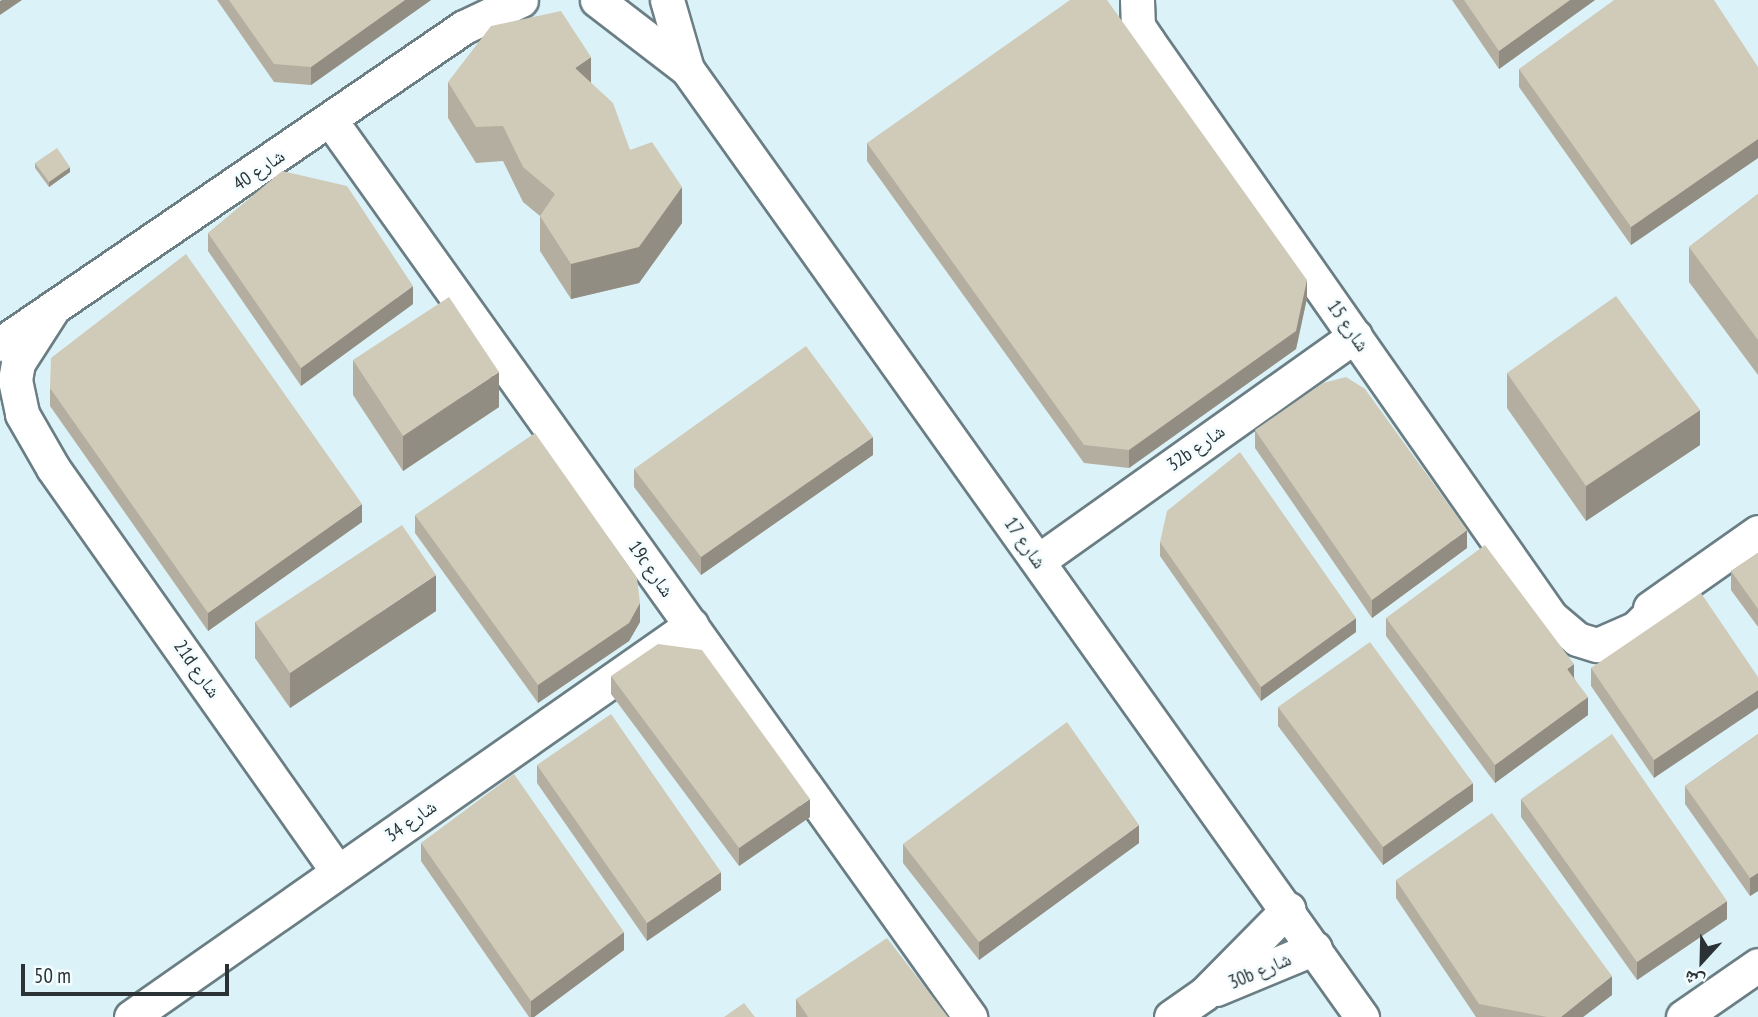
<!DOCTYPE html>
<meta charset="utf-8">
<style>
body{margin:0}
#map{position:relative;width:1758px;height:1017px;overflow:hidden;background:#dcf2f9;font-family:"PT Sans Narrow","Noto Naskh Arabic",sans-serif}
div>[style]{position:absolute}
.roads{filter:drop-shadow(2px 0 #6a7e84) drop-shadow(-2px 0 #6a7e84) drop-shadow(0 2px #6a7e84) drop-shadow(0 -2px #6a7e84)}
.street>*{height:33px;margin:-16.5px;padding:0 16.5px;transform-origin:16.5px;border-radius:16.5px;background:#fff}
.wall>*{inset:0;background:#b3ae9f}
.shaded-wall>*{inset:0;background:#928d82}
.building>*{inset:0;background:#d0cab9}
span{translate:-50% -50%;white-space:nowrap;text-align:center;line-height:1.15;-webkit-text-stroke:5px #f3fcff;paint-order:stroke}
.street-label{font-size:19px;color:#2a3235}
.north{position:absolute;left:1667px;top:926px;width:70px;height:70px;-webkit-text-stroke:5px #f3fcff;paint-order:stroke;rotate:202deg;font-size:19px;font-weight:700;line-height:28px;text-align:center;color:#2a3235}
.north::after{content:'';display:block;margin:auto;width:24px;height:32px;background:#2a3235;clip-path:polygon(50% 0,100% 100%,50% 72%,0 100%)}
.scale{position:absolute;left:21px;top:964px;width:208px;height:32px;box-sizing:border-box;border:4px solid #2a3235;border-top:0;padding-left:9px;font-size:21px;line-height:24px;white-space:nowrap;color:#2a3235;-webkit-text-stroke:5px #f3fcff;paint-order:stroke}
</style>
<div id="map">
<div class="roads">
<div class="street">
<i style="left:597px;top:0;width:113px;rotate:37.5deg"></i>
<i style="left:687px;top:69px;width:1164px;rotate:54.55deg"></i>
<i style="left:667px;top:0;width:72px;rotate:73.8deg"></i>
<i style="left:1137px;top:0;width:26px;rotate:88deg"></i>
<i style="left:1138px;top:26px;width:18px;rotate:56deg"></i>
<i style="left:1148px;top:41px;width:703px;rotate:55.02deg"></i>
<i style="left:1551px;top:617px;width:34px;rotate:40deg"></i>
<i style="left:1577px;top:639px;width:21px;rotate:17deg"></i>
<i style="left:1597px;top:645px;width:43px;rotate:-23.6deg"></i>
<i style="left:1636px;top:628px;width:47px;rotate:-45deg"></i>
<i style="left:331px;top:121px;width:1101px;rotate:54.5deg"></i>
<i style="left:52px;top:310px;width:63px;rotate:122.7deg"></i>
<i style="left:18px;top:363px;width:17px;rotate:100deg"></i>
<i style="left:15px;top:380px;width:35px;rotate:78deg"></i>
<i style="left:22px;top:414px;width:62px;rotate:60.1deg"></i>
<i style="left:53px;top:468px;width:494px;rotate:54.8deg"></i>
<i style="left:0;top:344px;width:562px;rotate:-34.34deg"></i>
<i style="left:464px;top:27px;width:63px;rotate:-25.3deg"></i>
<i style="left:1038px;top:561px;width:389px;rotate:-35.4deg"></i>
<i style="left:1650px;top:608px;width:132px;rotate:-35.1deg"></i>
<i style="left:1216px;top:989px;width:107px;rotate:-22.5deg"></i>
<i style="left:131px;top:1017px;width:684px;rotate:-34.99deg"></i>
<i style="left:1171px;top:1017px;width:40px;rotate:-34.9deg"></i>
<i style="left:1204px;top:994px;width:120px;rotate:-45.3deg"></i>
<i style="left:1683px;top:1017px;width:91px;rotate:-34.7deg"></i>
</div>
</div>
<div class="wall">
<i style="clip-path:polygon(217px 0,431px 0,311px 85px,274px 82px)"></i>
<i style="clip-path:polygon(1452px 0,1595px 0,1499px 69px)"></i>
<i style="clip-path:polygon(1758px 67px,1758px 158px,1631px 245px,1519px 87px,1519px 69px)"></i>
<i style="clip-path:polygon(448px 82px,591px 83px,630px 150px,682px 223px,639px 283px,571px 299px,540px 251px,540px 216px,523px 202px,503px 161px,476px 163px,448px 118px)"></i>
<i style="clip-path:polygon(867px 143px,1307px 298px,1296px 349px,1129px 468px,1084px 463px,867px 161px)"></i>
<i style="clip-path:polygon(35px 163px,70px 172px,49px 187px,35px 168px)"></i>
<i style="clip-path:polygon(1758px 194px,1758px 375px,1689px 282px,1689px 247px)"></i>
<i style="clip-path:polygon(208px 233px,413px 304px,301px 386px,208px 251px)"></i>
<i style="clip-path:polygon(353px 360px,499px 407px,403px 471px,353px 395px)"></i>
<i style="clip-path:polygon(1507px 373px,1700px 445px,1586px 521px,1507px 408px)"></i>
<i style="clip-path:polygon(50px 388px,362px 522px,208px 631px,50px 406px)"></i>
<i style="clip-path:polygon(1255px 430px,1467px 548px,1372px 618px,1255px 448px)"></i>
<i style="clip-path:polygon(873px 455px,701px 575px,634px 487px,634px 469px)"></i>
<i style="clip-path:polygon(415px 515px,640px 622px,629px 641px,538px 703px,415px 533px)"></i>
<i style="clip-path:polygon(1160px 542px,1356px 632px,1261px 701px,1160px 556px)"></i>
<i style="clip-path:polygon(1758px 553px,1758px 627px,1731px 590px,1731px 571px)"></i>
<i style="clip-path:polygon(436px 611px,290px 708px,255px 658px,255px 622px)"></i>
<i style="clip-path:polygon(1386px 618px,1574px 677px,1588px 715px,1495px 783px,1386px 636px)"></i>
<i style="clip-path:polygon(1591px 668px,1758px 677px,1654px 778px,1591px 686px)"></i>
<i style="clip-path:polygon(611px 676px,810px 817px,739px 866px,611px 694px)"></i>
<i style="clip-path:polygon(1278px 707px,1473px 801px,1383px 865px,1278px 726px)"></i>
<i style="clip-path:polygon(1758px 734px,1758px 891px,1750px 896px,1685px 804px,1685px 786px)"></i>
<i style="clip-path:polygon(537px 765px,721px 890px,647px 941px,537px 783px)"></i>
<i style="clip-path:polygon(1521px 799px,1727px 919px,1637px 980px,1521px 817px)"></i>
<i style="clip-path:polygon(421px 843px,624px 950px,534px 1017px,529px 1017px,421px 861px)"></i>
<i style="clip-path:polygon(1139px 843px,979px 960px,903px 863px,903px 844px)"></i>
<i style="clip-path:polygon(1396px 880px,1612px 995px,1583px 1017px,1476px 1017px,1396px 898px)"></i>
<i style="clip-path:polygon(796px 999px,948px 1017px,796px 1017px)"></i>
</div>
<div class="shaded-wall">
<i style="clip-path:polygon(2px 0,22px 0,0 15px,0 1px)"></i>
<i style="clip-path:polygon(405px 0,431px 0,311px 85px,311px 67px)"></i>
<i style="clip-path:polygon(1570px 0,1595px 0,1499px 69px,1499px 51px)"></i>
<i style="clip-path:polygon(591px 57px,591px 92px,575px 68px)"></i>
<i style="clip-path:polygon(1758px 139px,1758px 158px,1631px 245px,1631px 227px)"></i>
<i style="clip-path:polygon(70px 167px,70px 172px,49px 187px,49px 182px)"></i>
<i style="clip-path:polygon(682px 187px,682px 223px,639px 283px,571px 299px,571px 264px)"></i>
<i style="clip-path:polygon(1307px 280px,1307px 298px,1296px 349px,1129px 468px,1129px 450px)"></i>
<i style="clip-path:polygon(413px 286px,413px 304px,301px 386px,301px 368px)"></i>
<i style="clip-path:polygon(499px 372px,499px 407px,403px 471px,403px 436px)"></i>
<i style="clip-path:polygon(1700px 410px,1700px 445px,1586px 521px,1586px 486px)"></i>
<i style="clip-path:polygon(873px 437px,873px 455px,701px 575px,701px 557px)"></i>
<i style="clip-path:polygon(362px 504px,362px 522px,208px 631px,208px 613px)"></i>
<i style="clip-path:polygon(1467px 530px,1467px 548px,1372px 618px,1372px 600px)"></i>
<i style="clip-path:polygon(436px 575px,436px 611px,290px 708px,290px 673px)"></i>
<i style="clip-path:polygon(640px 603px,640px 622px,629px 641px,538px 703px,538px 685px)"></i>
<i style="clip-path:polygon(1356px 618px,1356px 632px,1261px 701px,1261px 687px)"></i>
<i style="clip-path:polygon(1574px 664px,1574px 682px,1567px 669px)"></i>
<i style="clip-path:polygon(1758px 690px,1758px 708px,1654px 778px,1654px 760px)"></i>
<i style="clip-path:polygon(1588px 697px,1588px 715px,1495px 783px,1495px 765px)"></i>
<i style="clip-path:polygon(1473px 783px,1473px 801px,1383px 865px,1383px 847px)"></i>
<i style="clip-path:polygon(810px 799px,810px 817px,739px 866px,739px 848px)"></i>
<i style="clip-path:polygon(1139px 825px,1139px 843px,979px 960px,979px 942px)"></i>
<i style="clip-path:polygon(721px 872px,721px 890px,647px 941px,647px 923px)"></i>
<i style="clip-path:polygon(1758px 873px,1758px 891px,1750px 896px,1750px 878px)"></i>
<i style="clip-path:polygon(1727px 901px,1727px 919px,1637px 980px,1637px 962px)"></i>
<i style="clip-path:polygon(624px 932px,624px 950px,534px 1017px,531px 1017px,531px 1001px)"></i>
<i style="clip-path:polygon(1612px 976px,1612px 995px,1583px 1017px,1561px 1017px)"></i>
</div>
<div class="building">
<i style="clip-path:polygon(229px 0,405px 0,311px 67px,274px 64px)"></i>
<i style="clip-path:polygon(1070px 0,1107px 0,1307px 280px,1296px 331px,1129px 450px,1084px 445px,867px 143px)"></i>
<i style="clip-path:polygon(1464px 0,1570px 0,1499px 51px)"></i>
<i style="clip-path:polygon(1614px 0,1714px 0,1758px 67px,1758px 139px,1631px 227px,1519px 69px)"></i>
<i style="clip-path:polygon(561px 11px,591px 57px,575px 68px,613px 103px,630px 150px,652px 142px,682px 187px,639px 247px,571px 264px,540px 216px,555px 194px,523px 167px,503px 126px,476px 127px,448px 82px,491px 26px)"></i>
<i style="clip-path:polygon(57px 148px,70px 167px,49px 182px,35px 163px)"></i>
<i style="clip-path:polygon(282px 171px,347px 186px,413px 286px,301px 368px,208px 233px)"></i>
<i style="clip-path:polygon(1758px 194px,1758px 340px,1689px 247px)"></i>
<i style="clip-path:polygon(186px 254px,362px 504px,208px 613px,50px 388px,51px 358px)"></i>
<i style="clip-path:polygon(1616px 296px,1700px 410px,1586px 486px,1507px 373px)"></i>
<i style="clip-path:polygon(449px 297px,499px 372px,403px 436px,353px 360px)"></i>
<i style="clip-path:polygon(806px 346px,873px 437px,701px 557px,634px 469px)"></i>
<i style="clip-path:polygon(1346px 377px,1365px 389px,1467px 530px,1372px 600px,1255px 430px,1323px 383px)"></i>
<i style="clip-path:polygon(535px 433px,637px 578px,640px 603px,629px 623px,538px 685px,415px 515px)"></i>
<i style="clip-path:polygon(1240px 452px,1356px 618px,1261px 687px,1160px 542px,1167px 511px)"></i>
<i style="clip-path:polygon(402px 525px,436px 575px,290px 673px,255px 622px)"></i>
<i style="clip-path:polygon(1485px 545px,1574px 664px,1567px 669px,1588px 697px,1495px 765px,1386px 618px)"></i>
<i style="clip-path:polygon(1758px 553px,1758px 609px,1731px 571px)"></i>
<i style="clip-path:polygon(1701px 593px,1758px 677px,1758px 690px,1654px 760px,1591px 668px)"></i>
<i style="clip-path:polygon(1370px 642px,1473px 783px,1383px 847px,1278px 707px)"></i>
<i style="clip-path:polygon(658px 644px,702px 650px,810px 799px,739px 848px,611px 676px)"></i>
<i style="clip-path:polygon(611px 714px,721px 872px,647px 923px,537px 765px)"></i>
<i style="clip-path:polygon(1067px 722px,1139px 825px,979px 942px,903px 844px)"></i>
<i style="clip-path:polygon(1612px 734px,1727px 901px,1637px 962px,1521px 799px)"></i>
<i style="clip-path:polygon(1758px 734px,1758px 873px,1750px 878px,1685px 786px)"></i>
<i style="clip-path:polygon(514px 774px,624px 932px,531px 1001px,421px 843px)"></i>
<i style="clip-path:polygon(1492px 813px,1612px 976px,1561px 1017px,1547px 1017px,1479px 1004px,1396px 880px)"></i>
<i style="clip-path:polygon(887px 938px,948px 1017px,808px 1017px,796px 999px)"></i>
<i style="clip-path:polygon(744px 1003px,755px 1017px,724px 1017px)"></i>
</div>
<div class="street-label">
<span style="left:259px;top:170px;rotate:-34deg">شارع 40</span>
<span style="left:1348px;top:326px;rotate:55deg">شارع 15</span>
<span style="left:1196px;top:448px;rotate:-35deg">32b شارع</span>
<span style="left:1025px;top:543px;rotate:55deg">شارع 17</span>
<span style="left:651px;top:569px;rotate:55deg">19c شارع</span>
<span style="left:197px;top:669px;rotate:55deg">21d شارع</span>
<span style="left:411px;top:821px;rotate:-35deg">شارع 34</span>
<span style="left:1260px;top:971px;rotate:-23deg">30b شارع</span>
</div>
<div class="north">ش</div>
<div class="scale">50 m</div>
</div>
